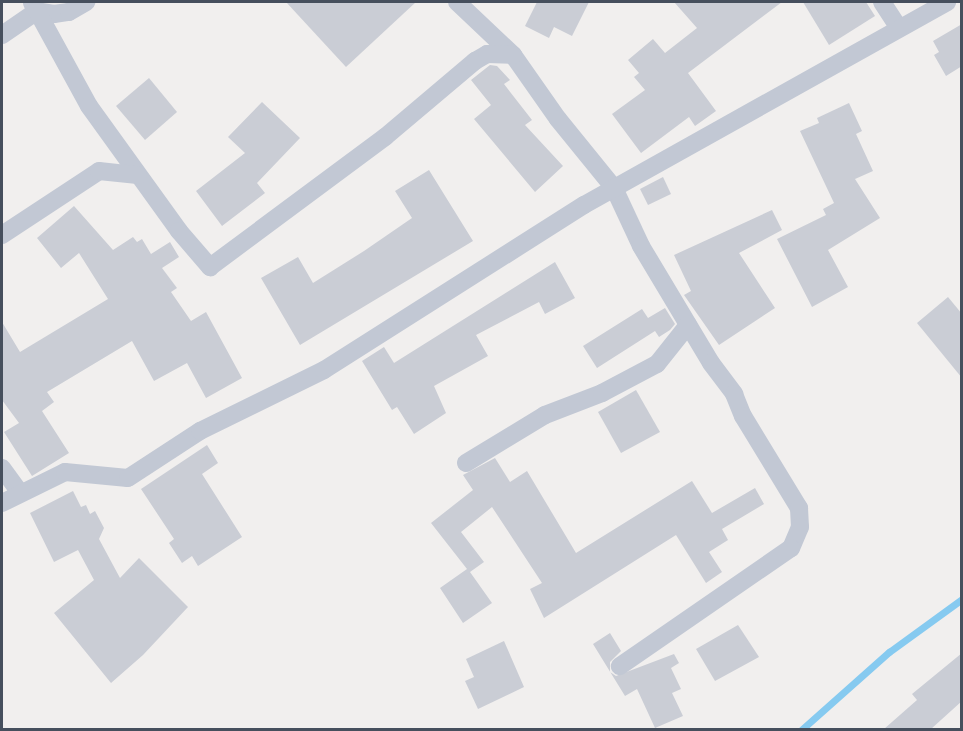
<!DOCTYPE html>
<style>
body{margin:0}
#map{position:relative;width:963px;height:731px;overflow:hidden;background:#f1efee;font-family:"Asap Condensed",sans-serif}
div>[style]{position:absolute}
.stream>*{height:7px;margin:-3.5px;padding:0 3.5px;transform-origin:3.5px;border-radius:3.5px;background:#86caf0}
.building>*{inset:0;background:#cacdd5}
.street>*{height:18px;margin:-9px;padding:0 9px;transform-origin:9px;border-radius:9px;background:#c2c8d4}
span{translate:-50% -50%;white-space:nowrap;text-align:center;line-height:1.15;-webkit-text-stroke:4.5px #fff;paint-order:stroke}
.frame{position:absolute;inset:0;border:3px solid #464f5d;pointer-events:none}
</style>
<div id="map">
<div class="stream">
<i style="left:801px;top:730px;width:118px;rotate:-41.6deg"></i>
<i style="left:889px;top:652px;width:90px;rotate:-36deg"></i>
</div>
<div class="building">
<i style="clip-path:polygon(286px 2px,416px 2px,346px 67px)"></i>
<i style="clip-path:polygon(537px 2px,589px 2px,572px 36px,554px 27px,549px 38px,525px 26px)"></i>
<i style="clip-path:polygon(674px 2px,782px 2px,688px 73px,716px 111px,695px 126px,689px 117px,641px 153px,612px 114px,645px 90px,634px 77px,639px 73px,628px 60px,653px 39px,665px 53px,697px 28px)"></i>
<i style="clip-path:polygon(803px 2px,866px 2px,875px 16px,829px 45px)"></i>
<i style="clip-path:polygon(962px 24px,962px 66px,946px 76px,934px 55px,939px 52px,933px 41px)"></i>
<i style="clip-path:polygon(490px 65px,497px 66px,510px 80px,504px 84px,532px 120px,525px 125px,563px 166px,535px 192px,474px 119px,491px 105px,471px 80px)"></i>
<i style="clip-path:polygon(149px 78px,177px 112px,145px 140px,116px 106px)"></i>
<i style="clip-path:polygon(262px 102px,300px 138px,257px 183px,265px 193px,222px 226px,196px 191px,245px 153px,228px 137px)"></i>
<i style="clip-path:polygon(849px 103px,862px 131px,856px 134px,873px 171px,855px 179px,880px 218px,828px 250px,848px 287px,812px 307px,777px 239px,826px 215px,823px 209px,834px 203px,800px 131px,819px 123px,817px 118px)"></i>
<i style="clip-path:polygon(429px 170px,473px 241px,300px 345px,261px 278px,298px 257px,313px 283px,364px 251px,412px 218px,395px 191px)"></i>
<i style="clip-path:polygon(663px 177px,671px 194px,648px 205px,640px 189px)"></i>
<i style="clip-path:polygon(74px 206px,113px 250px,133px 237px,137px 242px,142px 239px,151px 254px,170px 242px,179px 257px,162px 268px,177px 288px,171px 292px,191px 321px,206px 312px,242px 378px,206px 398px,187px 363px,154px 381px,132px 341px,47px 392px,54px 402px,42px 411px,69px 453px,32px 476px,4px 432px,19px 423px,2px 400px,2px 322px,20px 352px,108px 299px,79px 253px,61px 268px,37px 238px)"></i>
<i style="clip-path:polygon(772px 210px,782px 230px,739px 253px,775px 308px,719px 345px,684px 295px,691px 291px,674px 255px)"></i>
<i style="clip-path:polygon(555px 262px,575px 298px,545px 314px,539px 302px,476px 335px,488px 356px,434px 386px,446px 413px,414px 434px,397px 407px,392px 410px,362px 361px,384px 347px,394px 363px)"></i>
<i style="clip-path:polygon(948px 297px,962px 314px,962px 378px,917px 323px)"></i>
<i style="clip-path:polygon(665px 308px,675px 324px,670px 330px,659px 337px,655px 331px,597px 368px,583px 346px,642px 309px,648px 318px)"></i>
<i style="clip-path:polygon(636px 390px,660px 432px,621px 453px,598px 412px)"></i>
<i style="clip-path:polygon(207px 445px,218px 463px,202px 474px,242px 537px,198px 566px,192px 556px,182px 563px,169px 543px,174px 539px,141px 489px)"></i>
<i style="clip-path:polygon(495px 458px,510px 482px,527px 471px,576px 553px,692px 481px,712px 513px,755px 488px,764px 504px,722px 529px,728px 540px,709px 552px,722px 572px,706px 583px,676px 535px,544px 618px,530px 589px,542px 583px,492px 507px,461px 532px,484px 562px,470px 572px,492px 603px,463px 623px,440px 588px,467px 569px,431px 523px,473px 490px,463px 475px)"></i>
<i style="clip-path:polygon(73px 491px,81px 507px,86px 505px,90px 514px,95px 511px,104px 528px,99px 539px,120px 578px,139px 558px,188px 607px,143px 655px,111px 683px,54px 613px,94px 580px,78px 550px,54px 562px,30px 513px)"></i>
<i style="clip-path:polygon(738px 625px,759px 657px,715px 681px,696px 649px)"></i>
<i style="clip-path:polygon(610px 633px,621px 651px,610px 662px,610px 672px,616px 676px,674px 654px,679px 663px,671px 668px,681px 689px,672px 693px,683px 716px,655px 728px,637px 689px,625px 696px,593px 644px)"></i>
<i style="clip-path:polygon(504px 641px,524px 687px,478px 709px,465px 681px,474px 677px,466px 659px)"></i>
<i style="clip-path:polygon(962px 653px,962px 701px,931px 729px,884px 729px,917px 700px,912px 694px)"></i>
</div>
<div class="street">
<i style="left:457px;top:2px;width:77px;rotate:43.4deg"></i>
<i style="left:513px;top:55px;width:78px;rotate:54.9deg"></i>
<i style="left:558px;top:119px;width:89px;rotate:50.9deg"></i>
<i style="left:614px;top:188px;width:64px;rotate:65deg"></i>
<i style="left:641px;top:246px;width:136px;rotate:59.1deg"></i>
<i style="left:711px;top:363px;width:39px;rotate:53deg"></i>
<i style="left:734px;top:394px;width:24px;rotate:68deg"></i>
<i style="left:743px;top:416px;width:108px;rotate:58.7deg"></i>
<i style="left:799px;top:508px;width:19px;rotate:87deg"></i>
<i style="left:800px;top:527px;width:23px;rotate:113deg"></i>
<i style="left:791px;top:548px;width:208px;rotate:145.4deg"></i>
<i style="left:882px;top:2px;width:31px;rotate:57deg"></i>
<i style="left:32px;top:3px;width:9px;rotate:58deg"></i>
<i style="left:37px;top:11px;width:17px;rotate:10deg"></i>
<i style="left:54px;top:14px;width:15px;rotate:-8deg"></i>
<i style="left:69px;top:12px;width:20px;rotate:-30deg"></i>
<i style="left:2px;top:35px;width:42px;rotate:-34.4deg"></i>
<i style="left:37px;top:11px;width:108px;rotate:61.3deg"></i>
<i style="left:89px;top:106px;width:154px;rotate:54.2deg"></i>
<i style="left:179px;top:231px;width:48px;rotate:49.3deg"></i>
<i style="left:210px;top:267px;width:218px;rotate:-36.6deg"></i>
<i style="left:385px;top:137px;width:118px;rotate:-40.2deg"></i>
<i style="left:475px;top:61px;width:14px;rotate:-30deg"></i>
<i style="left:487px;top:54px;width:26px;rotate:2deg"></i>
<i style="left:2px;top:235px;width:116px;rotate:-33.4deg"></i>
<i style="left:99px;top:171px;width:39px;rotate:6deg"></i>
<i style="left:466px;top:463px;width:92px;rotate:-31.3deg"></i>
<i style="left:545px;top:415px;width:61px;rotate:-21.1deg"></i>
<i style="left:602px;top:393px;width:62px;rotate:-27.8deg"></i>
<i style="left:657px;top:364px;width:50px;rotate:-51.5deg"></i>
<i style="left:2px;top:468px;width:31px;rotate:54deg"></i>
<i style="left:2px;top:503px;width:70px;rotate:-26.2deg"></i>
<i style="left:65px;top:472px;width:63px;rotate:5.4deg"></i>
<i style="left:128px;top:478px;width:86px;rotate:-33.1deg"></i>
<i style="left:200px;top:431px;width:138px;rotate:-26.2deg"></i>
<i style="left:324px;top:370px;width:308px;rotate:-32.4deg"></i>
<i style="left:584px;top:205px;width:416px;rotate:-29.2deg"></i>
</div>
<div class="frame"></div>
</div>
